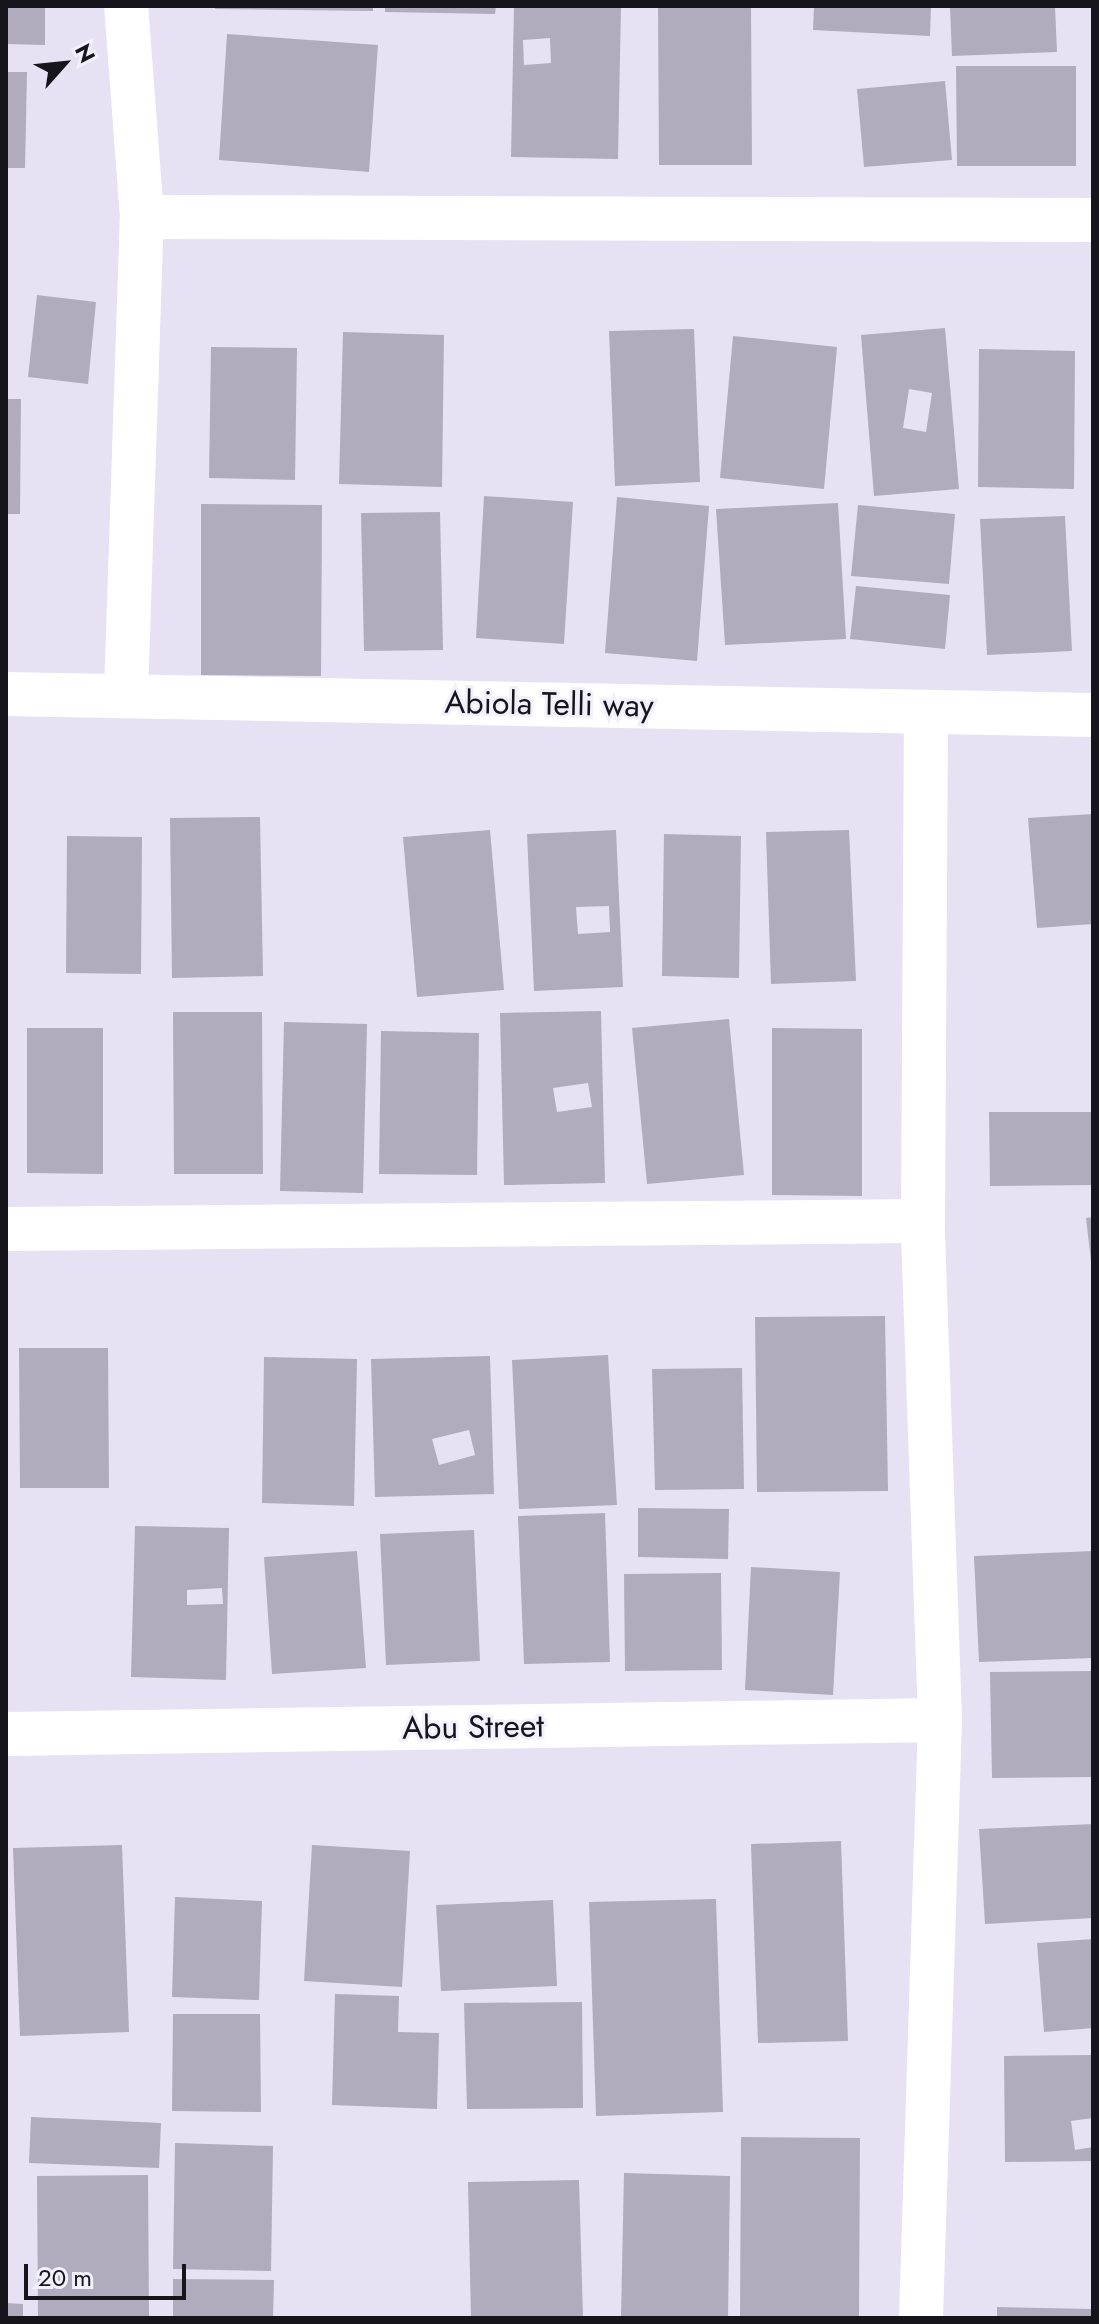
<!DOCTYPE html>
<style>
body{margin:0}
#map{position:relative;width:1099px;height:2324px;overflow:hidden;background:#e6e2f4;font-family:Jost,sans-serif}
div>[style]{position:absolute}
.building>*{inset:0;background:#b0acbd}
.street>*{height:44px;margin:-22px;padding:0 22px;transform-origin:22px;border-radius:22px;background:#fff}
span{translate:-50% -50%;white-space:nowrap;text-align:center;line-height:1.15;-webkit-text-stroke:6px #f3f0fe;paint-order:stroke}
.street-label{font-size:32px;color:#16151b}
.frame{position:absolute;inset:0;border:8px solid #16151b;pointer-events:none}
.north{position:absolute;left:24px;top:24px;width:80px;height:80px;-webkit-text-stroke:6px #f3f0fe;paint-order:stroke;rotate:63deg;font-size:22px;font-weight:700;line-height:32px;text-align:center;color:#16151b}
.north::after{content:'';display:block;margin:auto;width:28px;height:36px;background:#16151b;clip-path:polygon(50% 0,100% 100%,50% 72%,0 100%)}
.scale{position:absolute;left:24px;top:2264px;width:162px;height:36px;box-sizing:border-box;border:4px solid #16151b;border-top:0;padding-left:10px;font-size:24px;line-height:28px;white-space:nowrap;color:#16151b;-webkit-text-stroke:6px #f3f0fe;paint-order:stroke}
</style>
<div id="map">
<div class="building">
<i style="clip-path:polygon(6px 6px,45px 6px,45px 45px,6px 44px)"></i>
<i style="clip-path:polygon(215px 6px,373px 6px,373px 11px,215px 9px)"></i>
<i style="clip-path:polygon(385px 6px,496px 6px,495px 14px,385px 12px)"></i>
<i style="clip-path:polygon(evenodd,514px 6px,621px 6px,618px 159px,511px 157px,514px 6px,550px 38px,551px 63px,524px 65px,523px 40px,550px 38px)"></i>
<i style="clip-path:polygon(658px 6px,751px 6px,752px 165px,659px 165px)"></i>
<i style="clip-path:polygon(814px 6px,931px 6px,930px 36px,813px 30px)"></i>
<i style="clip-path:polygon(950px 6px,1055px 6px,1057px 52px,952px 56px)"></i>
<i style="clip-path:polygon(227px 34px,378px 45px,369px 172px,219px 160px)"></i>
<i style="clip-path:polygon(956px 66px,1076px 66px,1076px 166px,957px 166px)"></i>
<i style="clip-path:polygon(6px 72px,27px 72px,25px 168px,6px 168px)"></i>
<i style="clip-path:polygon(945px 81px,952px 160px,864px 167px,857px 89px)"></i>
<i style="clip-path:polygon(37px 295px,96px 302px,88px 384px,28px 377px)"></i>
<i style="clip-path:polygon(evenodd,945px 328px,959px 489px,874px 496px,861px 335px,945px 328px,909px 389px,932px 393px,926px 432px,903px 428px,909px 389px)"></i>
<i style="clip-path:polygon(694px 329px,700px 482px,615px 486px,609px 331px)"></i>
<i style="clip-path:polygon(343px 332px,444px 335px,442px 487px,339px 484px)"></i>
<i style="clip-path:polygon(733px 336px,837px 347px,824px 489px,720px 478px)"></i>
<i style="clip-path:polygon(211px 347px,297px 348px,295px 480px,209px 478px)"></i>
<i style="clip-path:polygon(979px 349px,1075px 351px,1074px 489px,978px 487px)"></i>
<i style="clip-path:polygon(6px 399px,21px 399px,20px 514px,6px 514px)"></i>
<i style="clip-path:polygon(484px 496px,573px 502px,564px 644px,476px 638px)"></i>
<i style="clip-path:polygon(617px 497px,709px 506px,697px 661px,605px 653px)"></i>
<i style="clip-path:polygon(838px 503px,846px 639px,725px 645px,716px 509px)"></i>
<i style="clip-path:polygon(201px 504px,322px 505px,321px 676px,201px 675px)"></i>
<i style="clip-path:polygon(858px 505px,955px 514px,949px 584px,851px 576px)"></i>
<i style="clip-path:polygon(440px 512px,443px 650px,364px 651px,361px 513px)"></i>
<i style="clip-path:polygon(1065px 516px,1072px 651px,987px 655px,980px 519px)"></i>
<i style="clip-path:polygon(856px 586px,950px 595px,945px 649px,850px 639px)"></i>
<i style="clip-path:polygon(1093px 814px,1093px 924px,1037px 928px,1028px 818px)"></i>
<i style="clip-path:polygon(260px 817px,263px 976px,172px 978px,170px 818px)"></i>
<i style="clip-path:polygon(490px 830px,504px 990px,417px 997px,403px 837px)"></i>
<i style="clip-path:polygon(evenodd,616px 830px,623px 987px,534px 991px,527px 834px,616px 830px,609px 906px,610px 932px,578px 934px,576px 907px,609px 906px)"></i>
<i style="clip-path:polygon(849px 830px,856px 981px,771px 984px,766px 832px)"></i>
<i style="clip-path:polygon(664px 834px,741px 836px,739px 978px,662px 976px)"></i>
<i style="clip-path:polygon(67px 836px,142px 837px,141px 974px,66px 973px)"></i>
<i style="clip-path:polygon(evenodd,601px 1011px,605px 1183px,504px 1185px,500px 1013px,601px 1011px,588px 1083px,592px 1107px,557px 1112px,553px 1088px,588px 1083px)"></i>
<i style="clip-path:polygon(173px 1012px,262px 1012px,263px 1174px,174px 1174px)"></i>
<i style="clip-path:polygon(729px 1019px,744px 1175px,647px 1184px,632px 1028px)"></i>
<i style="clip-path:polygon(284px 1022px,367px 1024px,363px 1193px,280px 1191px)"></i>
<i style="clip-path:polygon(27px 1028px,103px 1028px,103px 1174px,27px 1173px)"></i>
<i style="clip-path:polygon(772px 1028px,862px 1029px,862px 1196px,772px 1195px)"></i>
<i style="clip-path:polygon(381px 1031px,479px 1033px,477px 1175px,379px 1174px)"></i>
<i style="clip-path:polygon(989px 1112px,1093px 1112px,1093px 1185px,990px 1186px)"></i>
<i style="clip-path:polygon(1093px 1217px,1093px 1261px,1091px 1261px,1086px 1218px)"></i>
<i style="clip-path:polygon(885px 1316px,888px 1491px,757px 1492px,755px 1317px)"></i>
<i style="clip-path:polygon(19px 1348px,108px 1348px,109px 1488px,20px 1488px)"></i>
<i style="clip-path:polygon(608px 1355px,617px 1505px,519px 1509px,512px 1360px)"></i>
<i style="clip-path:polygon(evenodd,490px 1356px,494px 1494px,375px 1497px,371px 1359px,490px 1356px,469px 1430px,475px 1455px,439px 1465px,432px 1439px,469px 1430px)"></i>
<i style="clip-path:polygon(264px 1357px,357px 1359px,354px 1506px,262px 1503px)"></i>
<i style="clip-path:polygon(742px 1368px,744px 1489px,655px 1490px,652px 1369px)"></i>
<i style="clip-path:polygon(638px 1508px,729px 1509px,728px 1559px,638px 1557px)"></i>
<i style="clip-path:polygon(605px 1513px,610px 1662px,524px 1664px,518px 1516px)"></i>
<i style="clip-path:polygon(evenodd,135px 1526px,229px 1528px,226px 1680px,131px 1677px,135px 1526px,222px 1588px,223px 1604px,187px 1605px,187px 1590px,222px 1588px)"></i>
<i style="clip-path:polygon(474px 1530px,480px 1661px,386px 1665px,380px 1534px)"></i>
<i style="clip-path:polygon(357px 1551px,366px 1668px,272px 1674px,264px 1557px)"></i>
<i style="clip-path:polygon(1093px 1551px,1093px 1658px,979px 1662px,974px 1556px)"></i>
<i style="clip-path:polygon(751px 1567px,840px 1572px,833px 1695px,745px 1690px)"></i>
<i style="clip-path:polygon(721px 1573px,722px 1670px,625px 1671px,624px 1574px)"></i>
<i style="clip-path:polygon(1092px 1671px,1093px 1777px,992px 1778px,990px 1672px)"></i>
<i style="clip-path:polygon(1093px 1824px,1093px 1918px,985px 1924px,979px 1829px)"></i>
<i style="clip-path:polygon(841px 1841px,848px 2041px,758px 2043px,751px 1844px)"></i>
<i style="clip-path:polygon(122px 1845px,129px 2032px,20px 2036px,13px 1848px)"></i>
<i style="clip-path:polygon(312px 1845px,410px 1851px,402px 1987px,304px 1981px)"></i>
<i style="clip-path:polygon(175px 1897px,262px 1901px,259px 2000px,172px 1997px)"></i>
<i style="clip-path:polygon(716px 1899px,723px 2112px,596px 2116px,589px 1902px)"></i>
<i style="clip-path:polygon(553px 1900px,557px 1986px,441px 1991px,436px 1905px)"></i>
<i style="clip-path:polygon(1093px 1939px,1093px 2028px,1044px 2032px,1037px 1943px)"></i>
<i style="clip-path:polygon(335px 1994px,399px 1996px,398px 2032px,439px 2033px,437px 2109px,332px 2105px)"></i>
<i style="clip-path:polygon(582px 2002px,583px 2108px,467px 2109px,464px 2003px)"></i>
<i style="clip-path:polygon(173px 2014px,260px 2014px,261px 2112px,172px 2111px)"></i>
<i style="clip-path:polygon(1093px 2055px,1093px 2118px,1071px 2121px,1075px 2150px,1093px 2147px,1093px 2161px,1005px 2162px,1004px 2056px)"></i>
<i style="clip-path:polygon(31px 2117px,161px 2123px,159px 2168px,29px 2163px)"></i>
<i style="clip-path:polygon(741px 2137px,860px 2138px,859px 2318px,740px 2318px)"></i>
<i style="clip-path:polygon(175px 2143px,273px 2146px,271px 2271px,173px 2269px)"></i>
<i style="clip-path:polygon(624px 2173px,730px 2176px,728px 2318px,621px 2318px)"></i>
<i style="clip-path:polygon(148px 2175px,149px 2318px,38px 2318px,37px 2176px)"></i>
<i style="clip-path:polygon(579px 2180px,583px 2318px,471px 2318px,468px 2182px)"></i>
<i style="clip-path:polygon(173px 2279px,274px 2280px,273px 2318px,173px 2318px)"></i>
<i style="clip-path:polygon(6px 2303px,23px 2304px,23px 2318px,6px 2318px)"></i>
<i style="clip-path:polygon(997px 2307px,1093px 2309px,1093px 2318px,997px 2318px)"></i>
</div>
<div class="street">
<i style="left:142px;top:217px;width:951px;rotate:0.18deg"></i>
<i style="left:6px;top:694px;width:1087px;rotate:1.11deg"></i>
<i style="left:126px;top:694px;width:477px;rotate:-88.1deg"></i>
<i style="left:142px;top:217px;width:212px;rotate:-94.3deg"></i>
<i style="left:6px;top:1229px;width:917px;rotate:-0.5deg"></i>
<i style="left:6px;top:1734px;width:934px;rotate:-0.86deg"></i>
<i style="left:921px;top:2318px;width:598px;rotate:-88.18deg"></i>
<i style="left:940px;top:1720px;width:499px;rotate:-92deg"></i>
<i style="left:923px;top:1221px;width:508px;rotate:-89.66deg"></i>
</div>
<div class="street-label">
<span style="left:549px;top:704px;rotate:1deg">Abiola Telli way</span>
<span style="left:473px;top:1727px;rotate:-1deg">Abu Street</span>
</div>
<div class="frame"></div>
<div class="north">N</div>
<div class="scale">20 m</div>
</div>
